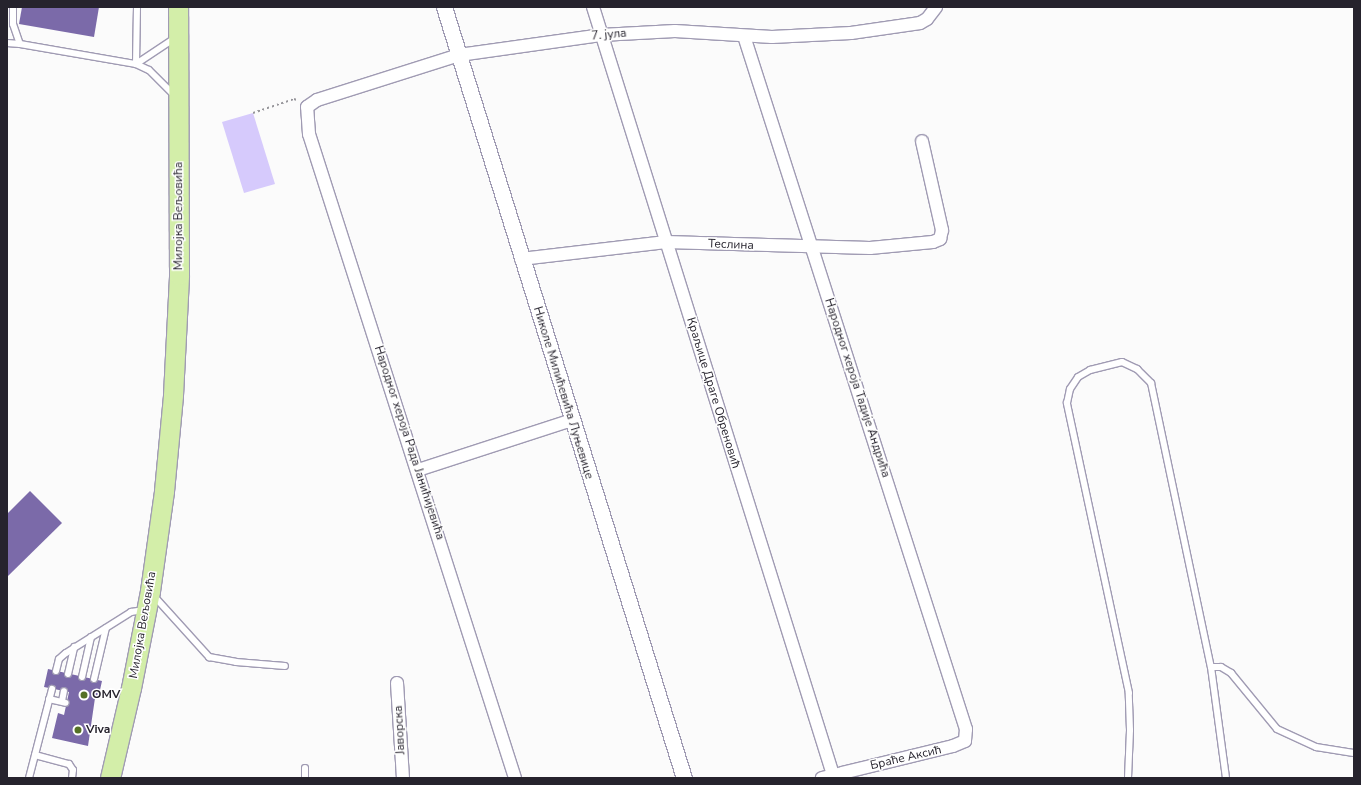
<!DOCTYPE html>
<meta charset="utf-8">
<style>
body{margin:0}
#map{position:relative;width:1361px;height:785px;overflow:hidden;background:#fbfbfb;font-family:"Nunito Sans",sans-serif}
div>[style]{position:absolute}
.green>*{inset:0;background:#d6cafc}
.building>*{inset:0;background:#7b6aa9}
.path>*{height:2px;margin-top:-1px;transform-origin:0;background:repeating-linear-gradient(90deg,#97969b 0 2px,transparent 0 5px)}
.roads{filter:drop-shadow(1px 0 #a09bb3) drop-shadow(-1px 0 #a09bb3) drop-shadow(0 1px #a09bb3) drop-shadow(0 -1px #a09bb3)}
.service>*{height:6px;margin:-3px;padding:0 3px;transform-origin:3px;border-radius:3px;background:#fff}
.minor>*{height:12px;margin:-6px;padding:0 6px;transform-origin:6px;border-radius:6px;background:#fff}
.tertiary>*{height:15px;margin:-7.5px;padding:0 7.5px;transform-origin:7.5px;border-radius:7.5px;background:#fff}
.primary>*{height:19px;margin:-9.5px;padding:0 9.5px;transform-origin:9.5px;border-radius:9.5px;background:#d3eea9}
.dots>*{width:11px;height:11px;translate:-50% -50%;box-sizing:border-box;border:2px solid #fff;border-radius:50%}
span{translate:-50% -50%;white-space:nowrap;text-align:center;line-height:1.15;-webkit-text-stroke:3px #fff;paint-order:stroke}
.street-label{font-size:12px;color:#26232d}
.poi-label{font-size:12px;color:#26232d;font-weight:700}
.left{translate:0 -50%;text-align:left}
.frame{position:absolute;inset:0;border:8px solid #26232d;pointer-events:none}
</style>
<div id="map">
<div class="green">
<i style="clip-path:polygon(253px 113px,275px 184px,244px 193px,222px 122px)"></i>
</div>
<div class="building">
<i style="clip-path:polygon(22px 7px,99px 7px,94px 37px,19px 24px)"></i>
<i style="clip-path:polygon(30px 491px,62px 523px,7px 577px,7px 514px)"></i>
<i style="clip-path:polygon(48px 669px,102px 681px,98px 699px,95px 698px,88px 746px,52px 738px,58px 713px,64px 715px,69px 692px,44px 687px)"></i>
</div>
<div class="path">
<i style="left:253px;top:113px;width:43px;rotate:-18.9deg"></i>
<i style="left:294px;top:99px;width:3px;rotate:18deg"></i>
</div>
<div class="roads">
<div class="service">
<i style="left:13px;top:7px;width:17px;rotate:90deg"></i>
<i style="left:13px;top:24px;width:21px;rotate:71deg"></i>
<i style="left:20px;top:44px;width:118px;rotate:9.8deg"></i>
<i style="left:136px;top:64px;width:14px;rotate:25deg"></i>
<i style="left:149px;top:70px;width:37px;rotate:45deg"></i>
<i style="left:7px;top:43px;width:13px;rotate:4deg"></i>
<i style="left:136px;top:64px;width:57px;rotate:-89deg"></i>
<i style="left:136px;top:64px;width:47px;rotate:-33.7deg"></i>
<i style="left:153px;top:595px;width:84px;rotate:47.9deg"></i>
<i style="left:209px;top:657px;width:27px;rotate:10deg"></i>
<i style="left:236px;top:662px;width:49px;rotate:4.7deg"></i>
<i style="left:1211px;top:667px;width:10px"></i>
<i style="left:1221px;top:667px;width:12px;rotate:31deg"></i>
<i style="left:1231px;top:673px;width:72px;rotate:50.6deg"></i>
<i style="left:1277px;top:729px;width:43px;rotate:24.8deg"></i>
<i style="left:1316px;top:747px;width:38px;rotate:9deg"></i>
<i style="left:56px;top:671px;width:12px;rotate:-76deg"></i>
<i style="left:59px;top:659px;width:9px;rotate:-41deg"></i>
<i style="left:66px;top:653px;width:77px;rotate:-32.2deg"></i>
<i style="left:131px;top:612px;width:12px;rotate:-9deg"></i>
<i style="left:68px;top:674px;width:28px;rotate:-77deg"></i>
<i style="left:82px;top:677px;width:41px;rotate:-77.3deg"></i>
<i style="left:94px;top:679px;width:52px;rotate:-76.8deg"></i>
<i style="left:49px;top:699px;width:17px;rotate:13deg"></i>
<i style="left:62px;top:701px;width:10px;rotate:-79deg"></i>
<i style="left:35px;top:755px;width:35px;rotate:15deg"></i>
<i style="left:69px;top:764px;width:7px;rotate:56deg"></i>
<i style="left:73px;top:770px;width:8px;rotate:97deg"></i>
<i style="left:305px;top:768px;width:10px;rotate:90deg"></i>
<i style="left:29px;top:778px;width:92px;rotate:-75.5deg"></i>
<i style="left:1128px;top:778px;width:48px;rotate:-87.6deg"></i>
<i style="left:1130px;top:730px;width:37px;rotate:-92deg"></i>
<i style="left:1129px;top:693px;width:297px;rotate:-102.1deg"></i>
<i style="left:1067px;top:403px;width:14px;rotate:-78deg"></i>
<i style="left:1070px;top:389px;width:14px;rotate:-56deg"></i>
<i style="left:1078px;top:377px;width:14px;rotate:-30deg"></i>
<i style="left:1090px;top:370px;width:33px;rotate:-14deg"></i>
<i style="left:1122px;top:362px;width:17px;rotate:25deg"></i>
<i style="left:1137px;top:369px;width:20px;rotate:45deg"></i>
<i style="left:1151px;top:383px;width:290px;rotate:78.1deg"></i>
<i style="left:1211px;top:667px;width:112px;rotate:82.3deg"></i>
</div>
<div class="minor">
<i style="left:593px;top:7px;width:808px;rotate:72.64deg"></i>
<i style="left:744px;top:36px;width:728px;rotate:72.24deg"></i>
<i style="left:966px;top:729px;width:12px;rotate:95deg"></i>
<i style="left:965px;top:741px;width:13px;rotate:157deg"></i>
<i style="left:953px;top:746px;width:135px;rotate:166.3deg"></i>
<i style="left:521px;top:259px;width:146px;rotate:-6.7deg"></i>
<i style="left:666px;top:242px;width:204px;rotate:1.7deg"></i>
<i style="left:870px;top:248px;width:63px;rotate:-5.4deg"></i>
<i style="left:933px;top:242px;width:8px;rotate:-23deg"></i>
<i style="left:940px;top:239px;width:9px;rotate:-77deg"></i>
<i style="left:942px;top:230px;width:91px;rotate:-102.7deg"></i>
<i style="left:418px;top:470px;width:162px;rotate:-18deg"></i>
<i style="left:397px;top:683px;width:95px;rotate:86.4deg"></i>
<i style="left:515px;top:778px;width:676px;rotate:-107.74deg"></i>
<i style="left:309px;top:134px;width:27px;rotate:-94deg"></i>
<i style="left:307px;top:107px;width:12px;rotate:-35deg"></i>
<i style="left:317px;top:100px;width:149px;rotate:-17.6deg"></i>
<i style="left:459px;top:55px;width:143px;rotate:-8deg"></i>
<i style="left:601px;top:35px;width:74px;rotate:-3.1deg"></i>
<i style="left:675px;top:31px;width:97px;rotate:3.5deg"></i>
<i style="left:772px;top:37px;width:79px;rotate:-2.9deg"></i>
<i style="left:851px;top:33px;width:70px;rotate:-8.2deg"></i>
<i style="left:920px;top:23px;width:8px;rotate:-30deg"></i>
<i style="left:927px;top:19px;width:15px;rotate:-53deg"></i>
</div>
<div class="tertiary">
<i style="left:444px;top:7px;width:807px;rotate:72.71deg"></i>
</div>
<div class="primary">
<i style="left:110px;top:778px;width:92px;rotate:-76.9deg"></i>
<i style="left:131px;top:688px;width:99px;rotate:-78.9deg"></i>
<i style="left:150px;top:591px;width:101px;rotate:-82deg"></i>
<i style="left:164px;top:491px;width:96px;rotate:-84.6deg"></i>
<i style="left:173px;top:395px;width:120px;rotate:-87.1deg"></i>
<i style="left:179px;top:275px;width:268px;rotate:-90.2deg"></i>
</div>
</div>
<div class="dots">
<i style="left:84px;top:695px;background:#557126"></i>
<i style="left:78px;top:730px;background:#557126"></i>
</div>
<div class="street-label">
<span style="left:609px;top:35px;rotate:-5deg">7. јула</span>
<span style="left:179px;top:216px;rotate:-90deg">Милојка Вељовића</span>
<span style="left:731px;top:245px;rotate:2deg">Теслина</span>
<span style="left:857px;top:388px;rotate:72deg">Народног хероја Тадије Андрића</span>
<span style="left:563px;top:393px;rotate:73deg">Николе Милићевића Луњевице</span>
<span style="left:713px;top:393px;rotate:73deg">Краљице Драге Обреновић</span>
<span style="left:409px;top:443px;rotate:72deg">Народног хероја Рада Јанићијевића</span>
<span style="left:143px;top:625px;rotate:-80deg">Милојка Вељовића</span>
<span style="left:400px;top:730px;rotate:-93deg">Јаворска</span>
<span style="left:906px;top:758px;rotate:-13deg">Браће Аксић</span>
</div>
<div class="poi-label">
<span class="left" style="left:92px;top:695px">OMV</span>
<span class="left" style="left:86px;top:730px">Viva</span>
</div>
<div class="frame"></div>
</div>
